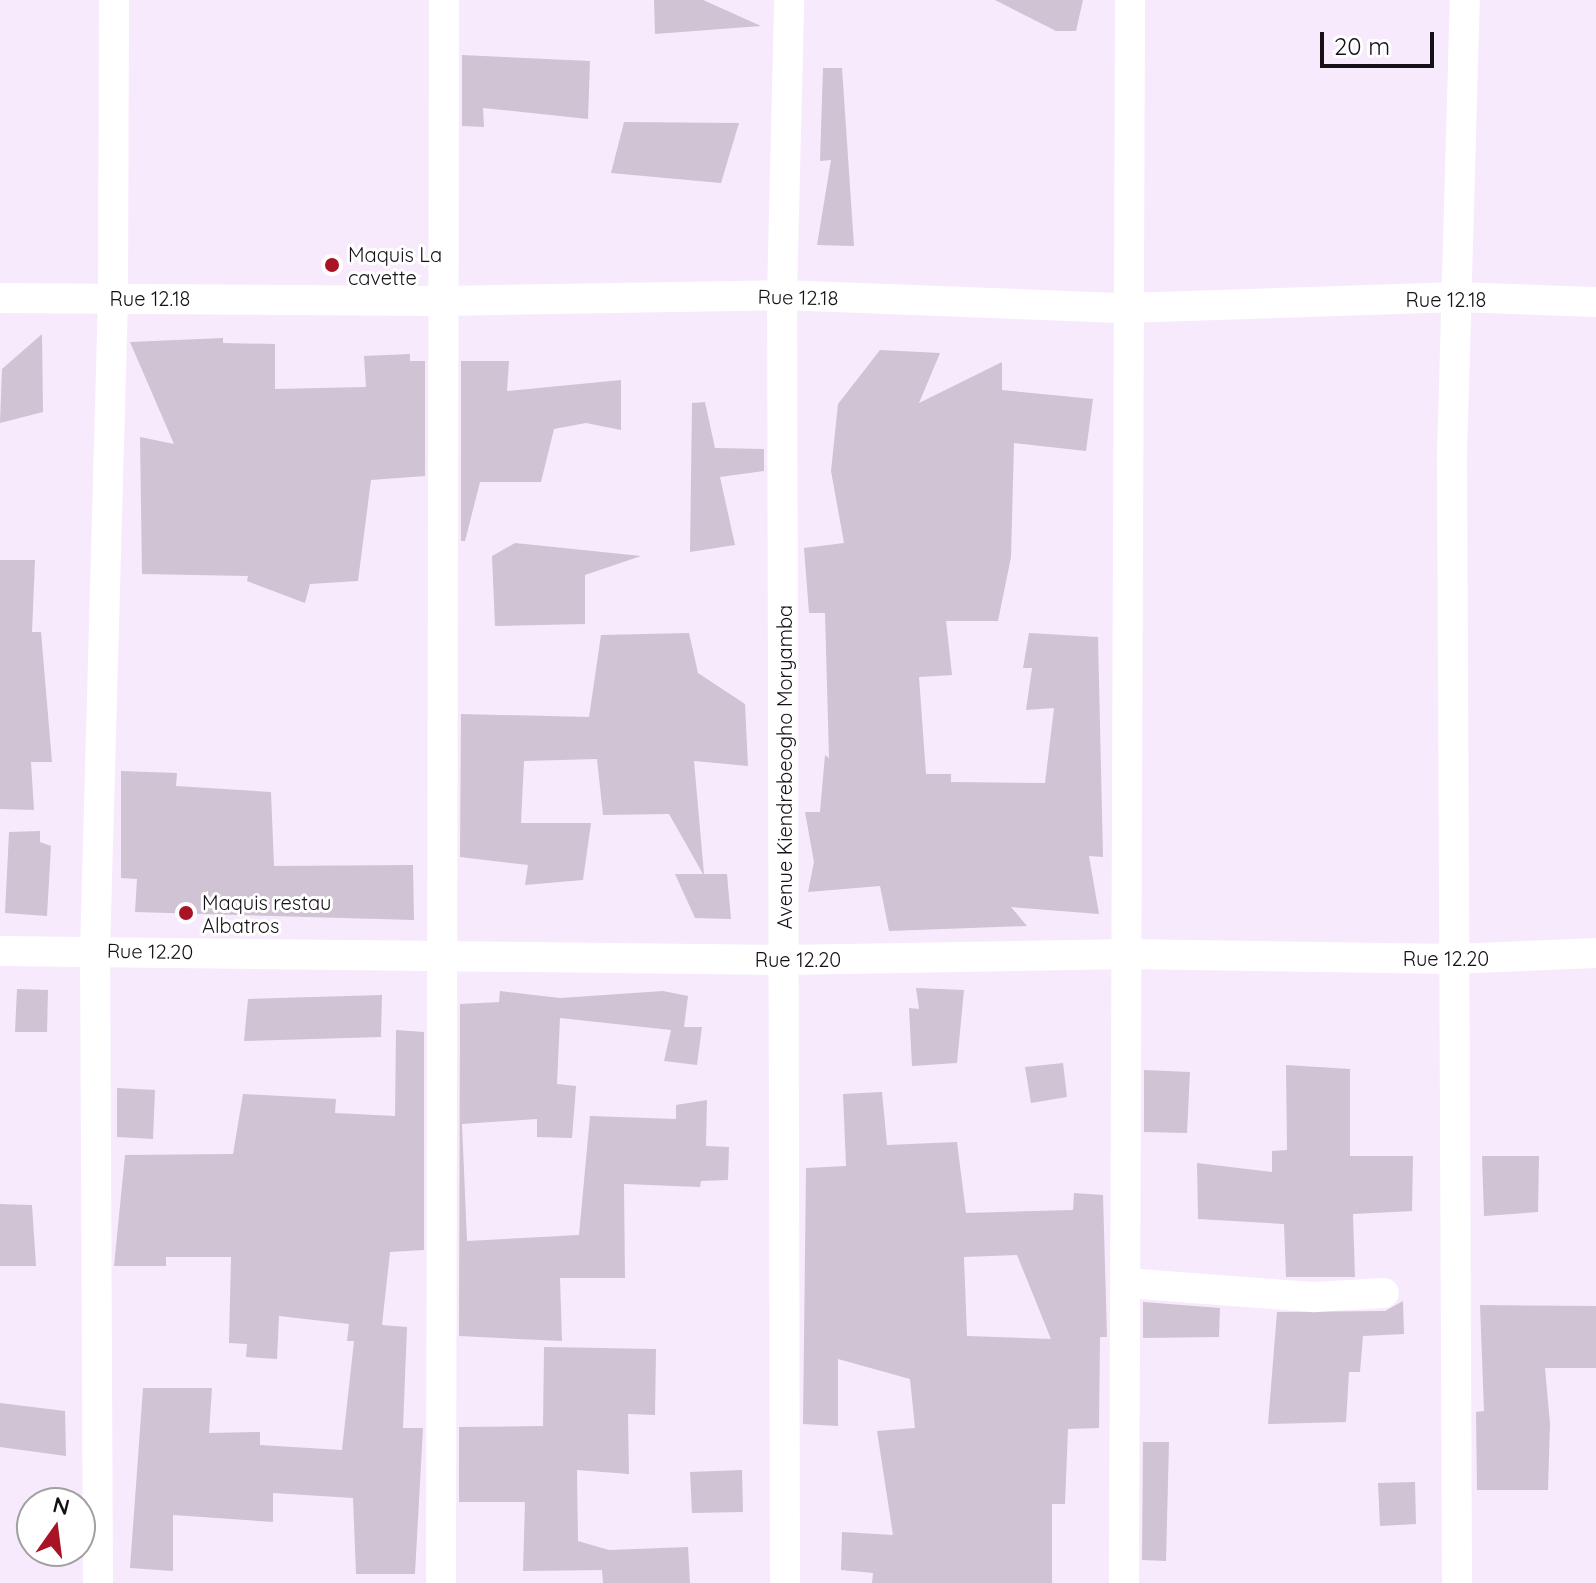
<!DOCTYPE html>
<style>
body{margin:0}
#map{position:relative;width:1596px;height:1583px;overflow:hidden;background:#f7eafc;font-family:Quicksand,sans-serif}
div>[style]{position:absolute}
.building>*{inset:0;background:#cfc3d4}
.minor>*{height:30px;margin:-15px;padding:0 15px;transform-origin:15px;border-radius:15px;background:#fff}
.dots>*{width:22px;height:22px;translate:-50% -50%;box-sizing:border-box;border:4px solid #fff;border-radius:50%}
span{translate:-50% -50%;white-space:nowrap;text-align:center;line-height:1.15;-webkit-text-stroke:6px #fff;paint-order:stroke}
.poi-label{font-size:20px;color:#161117}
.left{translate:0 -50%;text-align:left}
.street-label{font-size:20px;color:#161117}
.north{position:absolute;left:16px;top:1487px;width:80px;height:80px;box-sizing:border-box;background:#fff;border:2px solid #a2a0a2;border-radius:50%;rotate:14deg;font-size:22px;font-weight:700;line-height:32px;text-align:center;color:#161117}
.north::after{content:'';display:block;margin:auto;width:28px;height:36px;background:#a91326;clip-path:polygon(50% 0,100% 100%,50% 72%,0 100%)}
.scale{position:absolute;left:1320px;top:32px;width:114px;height:36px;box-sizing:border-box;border:4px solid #161117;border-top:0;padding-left:10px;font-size:24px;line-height:28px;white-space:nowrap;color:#161117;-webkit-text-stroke:6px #fff;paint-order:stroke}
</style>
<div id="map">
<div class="building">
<i style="clip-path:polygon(654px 0,703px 0,761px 26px,655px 34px)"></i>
<i style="clip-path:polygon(995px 0,1083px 0,1076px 31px,1056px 31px)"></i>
<i style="clip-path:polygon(462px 55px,590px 61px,588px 119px,483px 108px,484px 127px,462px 126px)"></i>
<i style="clip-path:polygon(823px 68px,842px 68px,854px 246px,817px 245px,831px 160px,820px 161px)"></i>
<i style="clip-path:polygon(624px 122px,739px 123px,721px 183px,611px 173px)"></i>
<i style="clip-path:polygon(42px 334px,43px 412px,0 423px,2px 369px)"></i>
<i style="clip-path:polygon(223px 338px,223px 343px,275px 344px,275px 389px,366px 387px,364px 356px,410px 354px,410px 361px,425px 361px,425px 476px,371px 480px,358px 581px,310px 584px,305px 603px,247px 581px,248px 576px,142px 574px,140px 437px,174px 444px,130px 342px)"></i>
<i style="clip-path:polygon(880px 350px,940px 353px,919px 403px,1002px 362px,1002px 390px,1093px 399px,1086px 451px,1014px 443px,1011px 557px,998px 621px,946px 621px,952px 675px,919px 677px,926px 774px,951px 774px,951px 782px,1045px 783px,1054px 708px,1026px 710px,1032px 668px,1023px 668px,1029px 633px,1098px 637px,1103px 857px,1089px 856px,1099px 914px,1011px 907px,1027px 926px,889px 931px,880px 886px,808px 892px,814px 862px,805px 812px,820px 812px,825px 755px,829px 758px,825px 613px,809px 613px,804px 548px,844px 543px,831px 471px,838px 404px)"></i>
<i style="clip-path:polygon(461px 361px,509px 361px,507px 391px,621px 380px,621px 430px,586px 423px,554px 429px,541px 482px,480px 482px,465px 541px,461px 541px)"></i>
<i style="clip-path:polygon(705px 402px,715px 448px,764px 449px,764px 471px,720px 477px,735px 545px,690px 552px,692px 403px)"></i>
<i style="clip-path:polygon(515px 543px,641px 556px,585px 575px,585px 624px,495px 626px,492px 556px)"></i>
<i style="clip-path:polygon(0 560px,35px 560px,32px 632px,41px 632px,52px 762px,31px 762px,34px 810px,0 809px)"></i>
<i style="clip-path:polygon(689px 633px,698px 673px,745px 704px,748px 766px,694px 761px,704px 874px,727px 874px,731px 919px,695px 918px,675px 874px,703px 874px,669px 814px,603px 815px,597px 759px,524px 761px,521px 823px,591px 823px,583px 880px,525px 885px,528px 865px,460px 857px,461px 714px,589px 717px,601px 635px)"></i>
<i style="clip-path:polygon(121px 771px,177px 773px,176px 786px,271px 792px,274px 866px,413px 865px,414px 920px,135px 912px,137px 879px,121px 878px)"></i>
<i style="clip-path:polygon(40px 831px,40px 842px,51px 846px,47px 916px,5px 913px,9px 832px)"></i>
<i style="clip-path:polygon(916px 988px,964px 990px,957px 1063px,912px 1066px,909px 1008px,919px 1009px)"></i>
<i style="clip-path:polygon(17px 989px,48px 990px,47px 1032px,15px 1032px)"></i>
<i style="clip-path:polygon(500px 991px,560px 998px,663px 991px,688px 996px,684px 1027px,702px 1027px,697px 1065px,664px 1061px,671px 1030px,560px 1018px,557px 1084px,576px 1086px,572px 1138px,537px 1137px,537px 1119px,462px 1124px,467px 1241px,579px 1235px,590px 1116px,676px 1119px,676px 1105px,707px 1100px,706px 1146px,729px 1147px,728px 1180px,701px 1181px,700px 1187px,624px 1184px,625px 1278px,560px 1278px,562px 1341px,459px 1336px,460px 1004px,499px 1002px)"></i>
<i style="clip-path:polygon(382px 995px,381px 1037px,244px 1041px,248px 999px)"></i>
<i style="clip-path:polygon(396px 1030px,424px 1032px,424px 1250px,390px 1252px,382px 1325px,407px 1327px,403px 1428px,423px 1428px,415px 1574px,356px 1574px,353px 1498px,273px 1493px,273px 1522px,173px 1515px,173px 1571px,130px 1568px,143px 1388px,212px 1388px,209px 1433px,260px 1432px,260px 1445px,342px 1450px,354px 1341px,347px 1341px,349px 1324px,279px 1316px,277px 1359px,246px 1357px,247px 1344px,229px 1343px,231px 1257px,166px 1257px,166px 1266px,114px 1266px,125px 1155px,233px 1154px,243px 1094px,336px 1099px,335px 1113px,395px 1116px)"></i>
<i style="clip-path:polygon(1063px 1063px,1067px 1097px,1031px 1103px,1025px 1067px)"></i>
<i style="clip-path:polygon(1286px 1065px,1350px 1069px,1350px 1156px,1413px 1156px,1412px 1211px,1353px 1214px,1355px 1277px,1286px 1277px,1284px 1224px,1198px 1219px,1197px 1163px,1272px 1172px,1272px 1151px,1287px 1150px)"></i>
<i style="clip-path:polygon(1144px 1070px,1190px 1072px,1187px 1133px,1144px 1132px)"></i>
<i style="clip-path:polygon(117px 1088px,155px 1090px,153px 1139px,117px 1137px)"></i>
<i style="clip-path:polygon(evenodd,882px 1092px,887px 1145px,957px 1142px,966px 1213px,1073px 1210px,1074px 1193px,1103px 1195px,1107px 1337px,1100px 1337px,1099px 1428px,1068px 1429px,1065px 1504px,1052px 1504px,1052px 1583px,872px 1583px,873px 1573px,841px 1570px,842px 1532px,893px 1535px,877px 1431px,915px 1428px,910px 1379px,838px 1359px,838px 1426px,803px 1424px,806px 1168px,846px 1166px,843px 1094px,882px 1092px,1017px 1255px,1051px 1339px,967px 1336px,964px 1257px,1017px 1255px)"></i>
<i style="clip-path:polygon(1482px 1156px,1539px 1156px,1538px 1212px,1484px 1216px)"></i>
<i style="clip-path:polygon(0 1204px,32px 1205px,36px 1266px,0 1266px)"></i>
<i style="clip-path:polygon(1403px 1301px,1404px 1334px,1363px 1336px,1360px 1372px,1349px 1372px,1346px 1422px,1268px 1424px,1277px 1312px,1385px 1311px)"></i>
<i style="clip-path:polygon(1143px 1302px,1220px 1308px,1219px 1337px,1143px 1338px)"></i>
<i style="clip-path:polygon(1480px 1305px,1596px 1306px,1596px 1368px,1545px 1368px,1550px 1424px,1548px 1490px,1477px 1490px,1476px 1412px,1484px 1411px)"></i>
<i style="clip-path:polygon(544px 1347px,656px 1349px,655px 1415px,628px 1414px,629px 1474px,577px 1470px,578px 1541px,609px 1550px,688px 1547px,690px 1583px,603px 1583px,602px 1570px,523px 1571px,525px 1502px,459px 1502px,459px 1427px,543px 1426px)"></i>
<i style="clip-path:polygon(0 1403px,65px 1411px,66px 1456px,0 1447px)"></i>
<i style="clip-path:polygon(1143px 1442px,1169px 1442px,1166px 1561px,1142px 1560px)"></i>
<i style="clip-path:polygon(742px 1470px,743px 1512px,692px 1513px,690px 1472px)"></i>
<i style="clip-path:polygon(1415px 1482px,1416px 1524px,1380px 1526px,1378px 1483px)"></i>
</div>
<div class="minor">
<i style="left:0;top:298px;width:442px;rotate:0.4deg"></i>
<i style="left:442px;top:301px;width:340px;rotate:-1deg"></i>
<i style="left:782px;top:295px;width:344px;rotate:2.2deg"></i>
<i style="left:1126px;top:308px;width:332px;rotate:-1.9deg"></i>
<i style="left:1458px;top:297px;width:138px;rotate:2.1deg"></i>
<i style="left:0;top:951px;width:785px;rotate:0.66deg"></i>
<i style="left:785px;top:960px;width:342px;rotate:-1deg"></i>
<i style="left:1127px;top:954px;width:325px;rotate:0.9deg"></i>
<i style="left:1452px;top:959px;width:144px;rotate:-2.4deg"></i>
<i style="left:1126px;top:1283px;width:189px;rotate:4.3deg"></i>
<i style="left:1314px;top:1297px;width:70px;rotate:-3.3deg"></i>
<i style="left:98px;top:1583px;width:632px;rotate:-90.27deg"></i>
<i style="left:95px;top:951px;width:653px;rotate:-88.42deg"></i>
<i style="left:113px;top:298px;width:298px;rotate:-89.8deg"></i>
<i style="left:441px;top:1583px;width:1583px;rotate:-89.89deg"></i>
<i style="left:785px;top:1583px;width:1288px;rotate:-90.13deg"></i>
<i style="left:782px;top:295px;width:295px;rotate:-88.6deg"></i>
<i style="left:1124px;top:1583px;width:1583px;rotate:-89.78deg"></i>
<i style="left:1457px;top:1583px;width:1126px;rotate:-90.25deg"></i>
<i style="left:1452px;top:457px;width:457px;rotate:-88.4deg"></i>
</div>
<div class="dots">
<i style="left:332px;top:265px;background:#a91326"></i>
<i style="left:186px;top:913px;background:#a91326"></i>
</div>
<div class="poi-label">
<span class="left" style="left:348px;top:266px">Maquis La<br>cavette</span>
<span class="left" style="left:202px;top:914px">Maquis restau<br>Albatros</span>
</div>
<div class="street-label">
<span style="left:798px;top:297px;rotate:1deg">Rue 12.18</span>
<span style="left:150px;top:298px">Rue 12.18</span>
<span style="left:1446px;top:299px">Rue 12.18</span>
<span style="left:784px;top:767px;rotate:-90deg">Avenue Kiendrebeogho Moryamba</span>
<span style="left:150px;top:951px;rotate:1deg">Rue 12.20</span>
<span style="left:1446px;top:958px">Rue 12.20</span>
<span style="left:798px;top:959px">Rue 12.20</span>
</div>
<div class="north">N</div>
<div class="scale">20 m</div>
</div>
